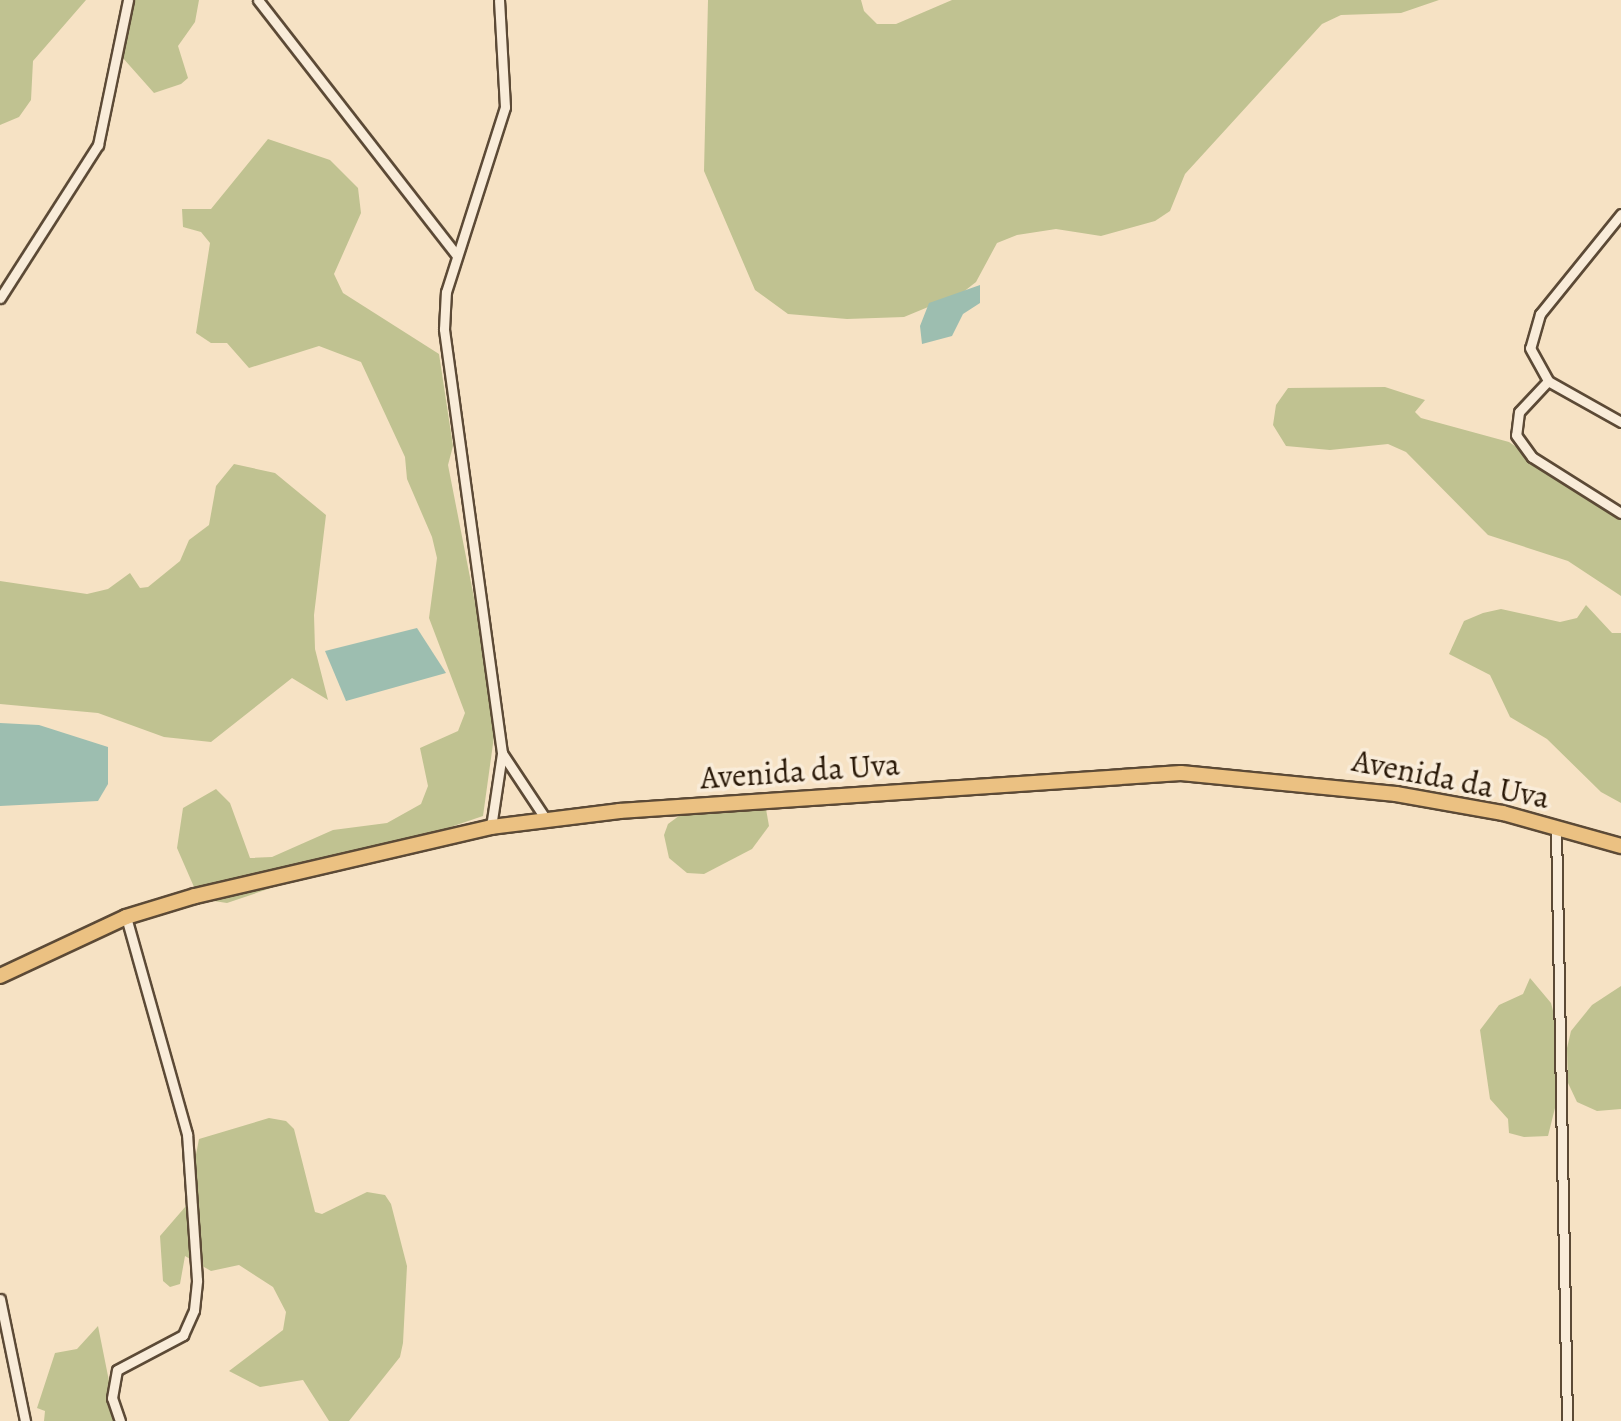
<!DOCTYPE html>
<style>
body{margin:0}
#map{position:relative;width:1621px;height:1421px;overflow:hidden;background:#f6e2c4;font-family:Alegreya,serif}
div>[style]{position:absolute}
.green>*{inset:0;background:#c0c291}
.water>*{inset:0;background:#9dbeb0}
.roads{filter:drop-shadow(2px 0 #5c4a36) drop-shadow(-2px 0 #5c4a36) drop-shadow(0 2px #5c4a36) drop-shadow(0 -2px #5c4a36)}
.street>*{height:9px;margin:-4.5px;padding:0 4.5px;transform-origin:4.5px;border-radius:4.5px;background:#f9ecd9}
.primary>*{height:14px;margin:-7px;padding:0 7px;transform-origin:7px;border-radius:7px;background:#ebc182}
span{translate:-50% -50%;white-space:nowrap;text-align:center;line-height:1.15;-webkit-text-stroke:7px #f9ecd9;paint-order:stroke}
.street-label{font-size:32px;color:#281706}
</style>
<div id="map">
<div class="green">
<i style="clip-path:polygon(0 0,86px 0,33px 61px,31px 100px,19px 117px,0 125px)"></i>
<i style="clip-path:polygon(129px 0,199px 0,195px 22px,178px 46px,188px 78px,181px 84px,154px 93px,122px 57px,118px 40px)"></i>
<i style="clip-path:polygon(708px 0,861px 0,864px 11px,877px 24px,896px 24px,952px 0,1439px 0,1401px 13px,1341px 15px,1322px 24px,1185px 174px,1170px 211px,1155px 221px,1101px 236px,1056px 229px,1017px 235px,997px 243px,976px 282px,962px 293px,904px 317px,847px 319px,788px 314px,755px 290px,704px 171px)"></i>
<i style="clip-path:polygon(268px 139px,330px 160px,358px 188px,361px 213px,334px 274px,343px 293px,439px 354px,453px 446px,448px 465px,497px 715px,483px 816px,227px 903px,207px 900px,194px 887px,177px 848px,183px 808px,216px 789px,230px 803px,250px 858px,272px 857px,333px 830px,387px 823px,421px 804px,428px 786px,420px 748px,458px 731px,465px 713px,429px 618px,437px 558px,432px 537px,407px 479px,405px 457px,361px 362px,319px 346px,249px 368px,227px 343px,211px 343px,196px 333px,210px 243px,201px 232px,183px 227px,182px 209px,211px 209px)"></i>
<i style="clip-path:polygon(1385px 387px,1425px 400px,1415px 412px,1421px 418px,1509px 442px,1621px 518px,1621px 596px,1568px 561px,1488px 535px,1406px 452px,1388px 444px,1330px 450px,1286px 446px,1273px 425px,1276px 405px,1288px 388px)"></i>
<i style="clip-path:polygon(234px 464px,275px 473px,326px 515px,314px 615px,315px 649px,328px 700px,292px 678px,211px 742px,164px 737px,98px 713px,0 704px,0 581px,87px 594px,108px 589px,130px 573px,140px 588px,148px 587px,180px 561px,189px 540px,209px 525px,216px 486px)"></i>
<i style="clip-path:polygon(1586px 605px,1612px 633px,1621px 633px,1621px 803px,1601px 792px,1547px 739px,1510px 717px,1490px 675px,1449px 654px,1464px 621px,1483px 613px,1501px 609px,1560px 622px,1577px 618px)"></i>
<i style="clip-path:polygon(754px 801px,766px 809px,769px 826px,752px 849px,704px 874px,687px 873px,669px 858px,664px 835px,668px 824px,687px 810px)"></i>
<i style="clip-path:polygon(1530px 978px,1551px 1003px,1558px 1030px,1559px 1092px,1548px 1136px,1524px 1137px,1509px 1133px,1508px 1119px,1490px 1099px,1480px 1030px,1499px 1005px,1523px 994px)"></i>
<i style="clip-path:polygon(1621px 986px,1621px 1109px,1597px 1111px,1577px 1102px,1568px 1083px,1567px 1048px,1571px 1031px,1592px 1005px)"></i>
<i style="clip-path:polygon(269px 1118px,286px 1121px,294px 1129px,315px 1212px,322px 1214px,367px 1192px,385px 1195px,391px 1204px,407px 1266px,403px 1343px,400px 1357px,349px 1421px,329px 1421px,303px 1380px,260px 1387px,229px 1371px,283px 1330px,286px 1312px,273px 1287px,239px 1265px,211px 1271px,185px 1256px,180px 1284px,170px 1287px,163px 1281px,160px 1236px,186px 1206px,199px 1139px)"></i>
<i style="clip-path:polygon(98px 1326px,117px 1421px,44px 1421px,45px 1411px,37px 1408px,55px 1353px,77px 1349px)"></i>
</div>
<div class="water">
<i style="clip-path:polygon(980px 285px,980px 303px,963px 314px,952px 336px,922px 344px,920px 326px,929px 303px)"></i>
<i style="clip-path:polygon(417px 628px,446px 673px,346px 701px,325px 651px)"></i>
<i style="clip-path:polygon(0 723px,39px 725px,108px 747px,108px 784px,98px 801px,0 806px)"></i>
</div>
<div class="roads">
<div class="street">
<i style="left:258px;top:0;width:322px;rotate:52.1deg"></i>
<i style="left:1621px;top:214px;width:129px;rotate:129deg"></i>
<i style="left:1540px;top:314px;width:35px;rotate:106deg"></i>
<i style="left:1530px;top:348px;width:38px;rotate:61deg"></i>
<i style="left:1548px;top:381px;width:84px;rotate:29.3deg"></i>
<i style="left:0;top:298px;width:182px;rotate:-57.4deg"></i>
<i style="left:98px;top:145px;width:148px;rotate:-78.3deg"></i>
<i style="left:1548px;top:381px;width:42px;rotate:133.1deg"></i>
<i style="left:1519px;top:412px;width:23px;rotate:97deg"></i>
<i style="left:1516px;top:435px;width:27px;rotate:54deg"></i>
<i style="left:1532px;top:457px;width:105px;rotate:32.2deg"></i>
<i style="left:502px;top:753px;width:78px;rotate:56.5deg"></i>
<i style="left:491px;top:827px;width:75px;rotate:-81.5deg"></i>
<i style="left:502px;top:753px;width:428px;rotate:-97.8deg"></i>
<i style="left:444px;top:329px;width:37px;rotate:-87deg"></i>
<i style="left:446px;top:292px;width:194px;rotate:-72.3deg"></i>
<i style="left:505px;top:107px;width:107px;rotate:-93.2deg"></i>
<i style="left:1556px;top:827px;width:594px;rotate:88.94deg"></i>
<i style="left:0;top:1299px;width:125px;rotate:78.4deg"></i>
<i style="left:120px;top:1421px;width:24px;rotate:-109deg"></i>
<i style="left:112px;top:1398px;width:28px;rotate:-80deg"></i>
<i style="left:117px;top:1370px;width:75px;rotate:-27.9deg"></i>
<i style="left:183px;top:1335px;width:27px;rotate:-66deg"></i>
<i style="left:194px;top:1310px;width:30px;rotate:-84deg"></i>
<i style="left:197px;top:1280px;width:146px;rotate:-93.9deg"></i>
<i style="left:187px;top:1134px;width:225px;rotate:-105.7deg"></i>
</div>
<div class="primary">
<i style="left:0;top:976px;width:139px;rotate:-25.1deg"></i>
<i style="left:126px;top:917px;width:72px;rotate:-16.9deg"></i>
<i style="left:195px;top:896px;width:304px;rotate:-13.1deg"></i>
<i style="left:491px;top:827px;width:129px;rotate:-7.1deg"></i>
<i style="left:619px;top:811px;width:563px;rotate:-3.87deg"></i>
<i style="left:1181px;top:773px;width:216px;rotate:5.6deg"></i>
<i style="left:1396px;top:794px;width:109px;rotate:10.1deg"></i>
<i style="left:1503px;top:813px;width:123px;rotate:15.6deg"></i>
</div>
</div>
<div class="street-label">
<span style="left:800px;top:771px;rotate:-4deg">Avenida da Uva</span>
<span style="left:1451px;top:779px;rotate:11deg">Avenida da Uva</span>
</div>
</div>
